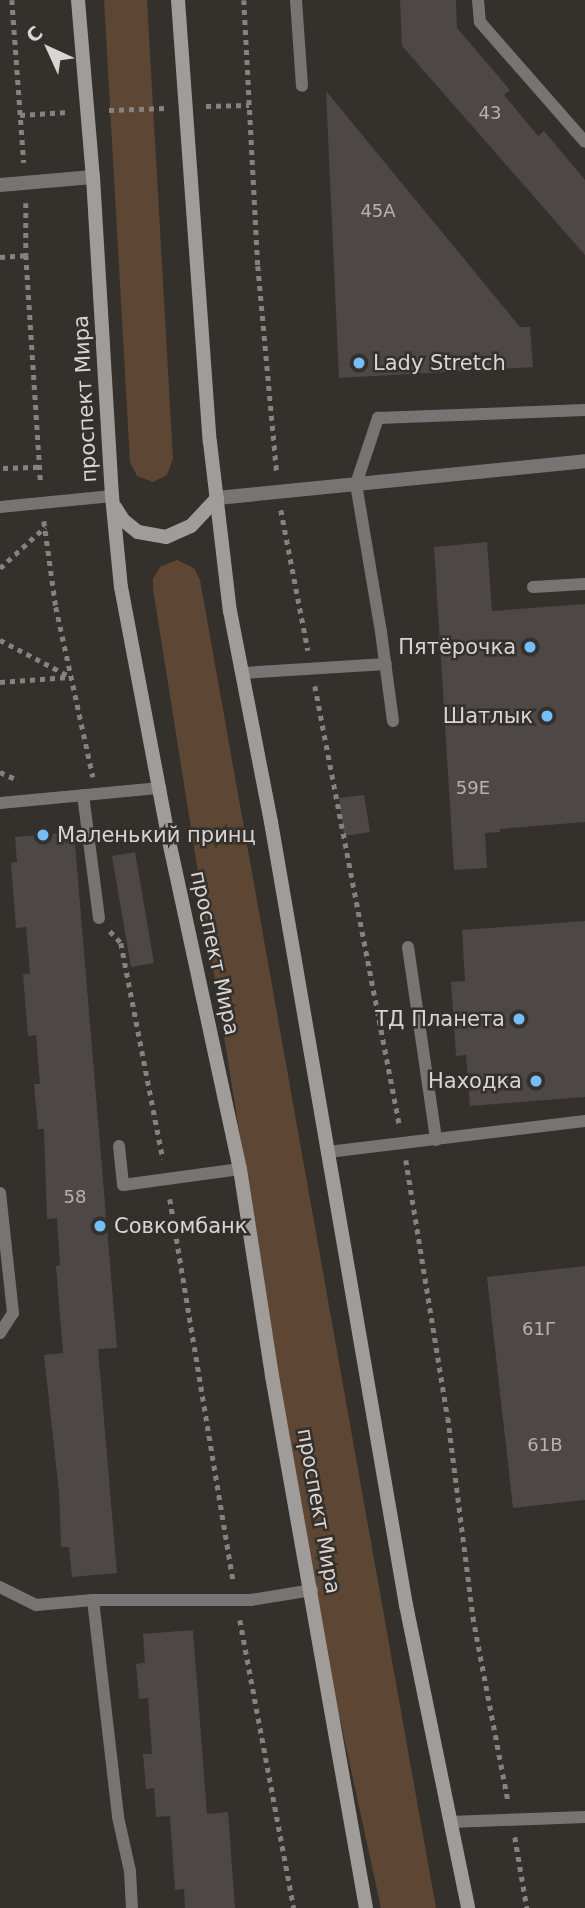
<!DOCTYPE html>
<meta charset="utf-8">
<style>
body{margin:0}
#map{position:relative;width:585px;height:1908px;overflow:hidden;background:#34302c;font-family:"DejaVu Sans",sans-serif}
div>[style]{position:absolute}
.green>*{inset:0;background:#5d4634}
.building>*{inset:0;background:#4d4845}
.path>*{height:4.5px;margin-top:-2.25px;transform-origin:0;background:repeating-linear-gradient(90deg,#85827f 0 5px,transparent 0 10px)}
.service>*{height:12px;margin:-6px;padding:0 6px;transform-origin:6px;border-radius:6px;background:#777573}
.minor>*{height:14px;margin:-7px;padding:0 7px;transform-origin:7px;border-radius:7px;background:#777573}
.secondary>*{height:14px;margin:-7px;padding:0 7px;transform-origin:7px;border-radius:7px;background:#9f9c99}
.dots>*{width:19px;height:19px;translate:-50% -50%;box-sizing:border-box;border:4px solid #34302c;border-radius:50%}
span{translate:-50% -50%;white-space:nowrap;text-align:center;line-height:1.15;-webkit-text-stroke:5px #34302c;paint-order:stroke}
.number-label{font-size:18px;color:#b5b2b0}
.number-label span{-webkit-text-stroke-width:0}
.poi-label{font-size:21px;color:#d8d5d3}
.left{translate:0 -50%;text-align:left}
.right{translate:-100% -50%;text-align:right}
.street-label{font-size:21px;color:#d8d5d3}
.north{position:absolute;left:14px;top:14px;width:70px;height:70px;-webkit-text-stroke:5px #34302c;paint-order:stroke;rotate:315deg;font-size:19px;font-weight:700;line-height:28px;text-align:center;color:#d8d5d3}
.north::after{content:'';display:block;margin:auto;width:24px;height:32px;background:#d8d5d3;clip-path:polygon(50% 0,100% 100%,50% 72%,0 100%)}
</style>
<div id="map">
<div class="green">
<i style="clip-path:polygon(104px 0,147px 0,173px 459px,167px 475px,153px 482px,137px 476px,130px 462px)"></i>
<i style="clip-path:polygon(177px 560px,194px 568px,200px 580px,436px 1908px,381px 1908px,312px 1590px,153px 589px,153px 579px,160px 567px)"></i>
</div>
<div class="building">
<i style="clip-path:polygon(400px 0,456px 0,457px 28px,510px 90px,504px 95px,538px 136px,544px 131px,585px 180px,585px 255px,402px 46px)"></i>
<i style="clip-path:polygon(326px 91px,520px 327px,530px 327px,533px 367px,339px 378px)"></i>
<i style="clip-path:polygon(487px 542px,492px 611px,585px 604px,585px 822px,500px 829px,500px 832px,485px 833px,487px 868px,454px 870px,434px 547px)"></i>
<i style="clip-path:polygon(364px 795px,370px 832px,344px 836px,339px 798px)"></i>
<i style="clip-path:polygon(74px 832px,117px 1348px,98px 1349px,117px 1573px,72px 1577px,69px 1547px,61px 1547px,59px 1492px,44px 1355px,63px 1353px,56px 1266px,60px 1265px,57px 1218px,47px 1219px,44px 1129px,38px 1129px,34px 1084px,40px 1084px,36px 1035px,28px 1036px,23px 974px,30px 974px,26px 927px,16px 928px,11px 863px,17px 862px,15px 837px)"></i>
<i style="clip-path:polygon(135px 852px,154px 963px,131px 967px,112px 856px)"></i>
<i style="clip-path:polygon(585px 921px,585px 1097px,470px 1106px,466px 1055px,456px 1056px,451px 982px,465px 981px,462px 930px)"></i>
<i style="clip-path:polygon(585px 1266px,585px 1500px,513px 1508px,487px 1277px)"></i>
<i style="clip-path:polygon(193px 1630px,207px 1814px,228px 1812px,235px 1908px,185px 1908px,184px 1889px,175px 1890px,170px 1816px,156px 1817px,154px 1788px,146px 1789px,143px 1754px,152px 1754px,148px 1698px,139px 1699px,136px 1664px,145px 1663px,143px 1634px)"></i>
</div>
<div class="path">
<i style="left:12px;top:0;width:163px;rotate:85.8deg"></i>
<i style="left:244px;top:0;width:266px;rotate:87deg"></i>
<i style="left:258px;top:266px;width:209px;rotate:84.8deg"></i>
<i style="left:206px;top:106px;width:43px;rotate:-1.3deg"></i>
<i style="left:109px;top:110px;width:57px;rotate:-2deg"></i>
<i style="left:20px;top:115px;width:48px;rotate:-3.6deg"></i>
<i style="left:26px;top:203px;width:52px;rotate:90deg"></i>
<i style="left:26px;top:255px;width:230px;rotate:86.3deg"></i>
<i style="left:0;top:257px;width:26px;rotate:-4deg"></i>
<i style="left:3px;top:468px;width:37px;rotate:-2deg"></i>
<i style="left:281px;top:510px;width:143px;rotate:79.1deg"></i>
<i style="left:44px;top:521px;width:87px;rotate:82.1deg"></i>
<i style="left:56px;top:607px;width:174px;rotate:77.7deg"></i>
<i style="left:0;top:568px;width:61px;rotate:-42.3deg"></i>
<i style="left:0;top:640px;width:80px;rotate:27.5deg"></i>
<i style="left:0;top:682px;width:69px;rotate:-4.1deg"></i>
<i style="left:315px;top:686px;width:446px;rotate:79.1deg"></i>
<i style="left:0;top:772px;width:20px;rotate:24deg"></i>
<i style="left:110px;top:931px;width:16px;rotate:47deg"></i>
<i style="left:121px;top:943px;width:220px;rotate:79deg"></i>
<i style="left:406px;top:1160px;width:261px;rotate:80.8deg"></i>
<i style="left:448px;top:1418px;width:201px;rotate:82.8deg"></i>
<i style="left:473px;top:1617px;width:187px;rotate:79.2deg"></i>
<i style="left:170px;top:1199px;width:386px;rotate:80.6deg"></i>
<i style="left:240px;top:1620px;width:293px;rotate:79.4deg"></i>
<i style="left:515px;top:1837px;width:72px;rotate:80.4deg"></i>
</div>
<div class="service">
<i style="left:296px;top:0;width:86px;rotate:86deg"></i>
<i style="left:478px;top:0;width:22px;rotate:85deg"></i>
<i style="left:480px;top:22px;width:159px;rotate:48.8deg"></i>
<i style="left:0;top:507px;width:113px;rotate:-5.6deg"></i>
<i style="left:533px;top:587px;width:52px;rotate:-3.3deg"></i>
<i style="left:243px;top:673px;width:143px;rotate:-3.6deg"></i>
<i style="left:393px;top:721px;width:90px;rotate:-97.7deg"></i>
<i style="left:381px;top:632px;width:150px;rotate:-99.6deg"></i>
<i style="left:356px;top:484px;width:70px;rotate:-71.6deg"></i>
<i style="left:378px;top:418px;width:207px;rotate:-2.2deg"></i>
<i style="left:83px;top:795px;width:124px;rotate:82.6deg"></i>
<i style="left:0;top:803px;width:161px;rotate:-5.4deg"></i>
<i style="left:408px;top:947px;width:195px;rotate:81.7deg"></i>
<i style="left:119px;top:1146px;width:39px;rotate:84deg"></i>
<i style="left:123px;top:1185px;width:118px;rotate:-7.8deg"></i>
<i style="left:328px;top:1152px;width:259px;rotate:-6.9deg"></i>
<i style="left:0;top:1193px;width:121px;rotate:83.8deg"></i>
<i style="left:13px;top:1313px;width:24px;rotate:123deg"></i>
<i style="left:0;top:1587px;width:40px;rotate:26.6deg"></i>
<i style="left:36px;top:1605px;width:57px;rotate:-5deg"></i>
<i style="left:93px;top:1600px;width:158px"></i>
<i style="left:251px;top:1600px;width:62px;rotate:-9.3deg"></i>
<i style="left:93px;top:1600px;width:218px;rotate:83.4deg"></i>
<i style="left:118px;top:1817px;width:55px;rotate:77.5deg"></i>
<i style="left:130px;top:1871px;width:37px;rotate:87deg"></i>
<i style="left:450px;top:1822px;width:135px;rotate:-2.1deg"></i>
</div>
<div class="minor">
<i style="left:0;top:185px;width:93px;rotate:-4.9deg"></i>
<i style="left:217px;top:498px;width:370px;rotate:-5.7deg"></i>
</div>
<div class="secondary">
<i style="left:78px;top:0;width:178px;rotate:85.2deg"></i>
<i style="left:93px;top:177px;width:320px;rotate:86.6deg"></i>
<i style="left:112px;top:496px;width:91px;rotate:84.4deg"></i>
<i style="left:121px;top:587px;width:258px;rotate:79.3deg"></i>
<i style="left:169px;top:841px;width:336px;rotate:77.8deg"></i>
<i style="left:240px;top:1169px;width:209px;rotate:81.2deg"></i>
<i style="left:272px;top:1376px;width:540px;rotate:79.98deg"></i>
<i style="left:178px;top:0;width:443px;rotate:85.9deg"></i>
<i style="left:210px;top:442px;width:170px;rotate:83.3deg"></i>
<i style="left:230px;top:611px;width:215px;rotate:79deg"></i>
<i style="left:271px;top:822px;width:795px;rotate:80.22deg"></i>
<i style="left:406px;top:1605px;width:309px;rotate:78.4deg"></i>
<i style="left:115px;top:507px;width:15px;rotate:58deg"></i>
<i style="left:123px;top:520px;width:19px;rotate:39deg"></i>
<i style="left:138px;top:532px;width:28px;rotate:10deg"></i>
<i style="left:166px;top:537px;width:27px;rotate:-24deg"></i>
<i style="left:191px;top:526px;width:38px;rotate:-47deg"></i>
</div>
<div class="dots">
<i style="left:359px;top:363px;background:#74c0f6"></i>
<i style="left:530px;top:647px;background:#74c0f6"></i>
<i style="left:547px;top:716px;background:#74c0f6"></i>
<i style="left:43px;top:835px;background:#74c0f6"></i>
<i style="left:519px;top:1019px;background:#74c0f6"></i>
<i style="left:536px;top:1081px;background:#74c0f6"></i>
<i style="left:100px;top:1226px;background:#74c0f6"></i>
</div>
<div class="number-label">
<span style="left:490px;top:113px">43</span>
<span style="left:378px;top:211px">45А</span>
<span style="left:473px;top:788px">59Е</span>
<span style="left:75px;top:1197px">58</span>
<span style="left:539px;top:1329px">61Г</span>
<span style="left:545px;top:1445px">61В</span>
</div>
<div class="poi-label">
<span class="left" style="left:373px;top:363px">Lady Stretch</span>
<span class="right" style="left:516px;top:647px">Пятёрочка</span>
<span class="right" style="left:533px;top:716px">Шатлык</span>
<span class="left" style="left:57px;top:835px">Маленький принц</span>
<span class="right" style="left:505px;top:1019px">ТД Планета</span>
<span class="right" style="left:522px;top:1081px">Находка</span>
<span class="left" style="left:114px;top:1226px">Совкомбанк</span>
</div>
<div class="street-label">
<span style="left:85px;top:399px;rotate:-93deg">проспект Мира</span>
<span style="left:215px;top:953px;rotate:78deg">проспект Мира</span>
<span style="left:319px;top:1511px;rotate:80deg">проспект Мира</span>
</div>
<div class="north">С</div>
</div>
